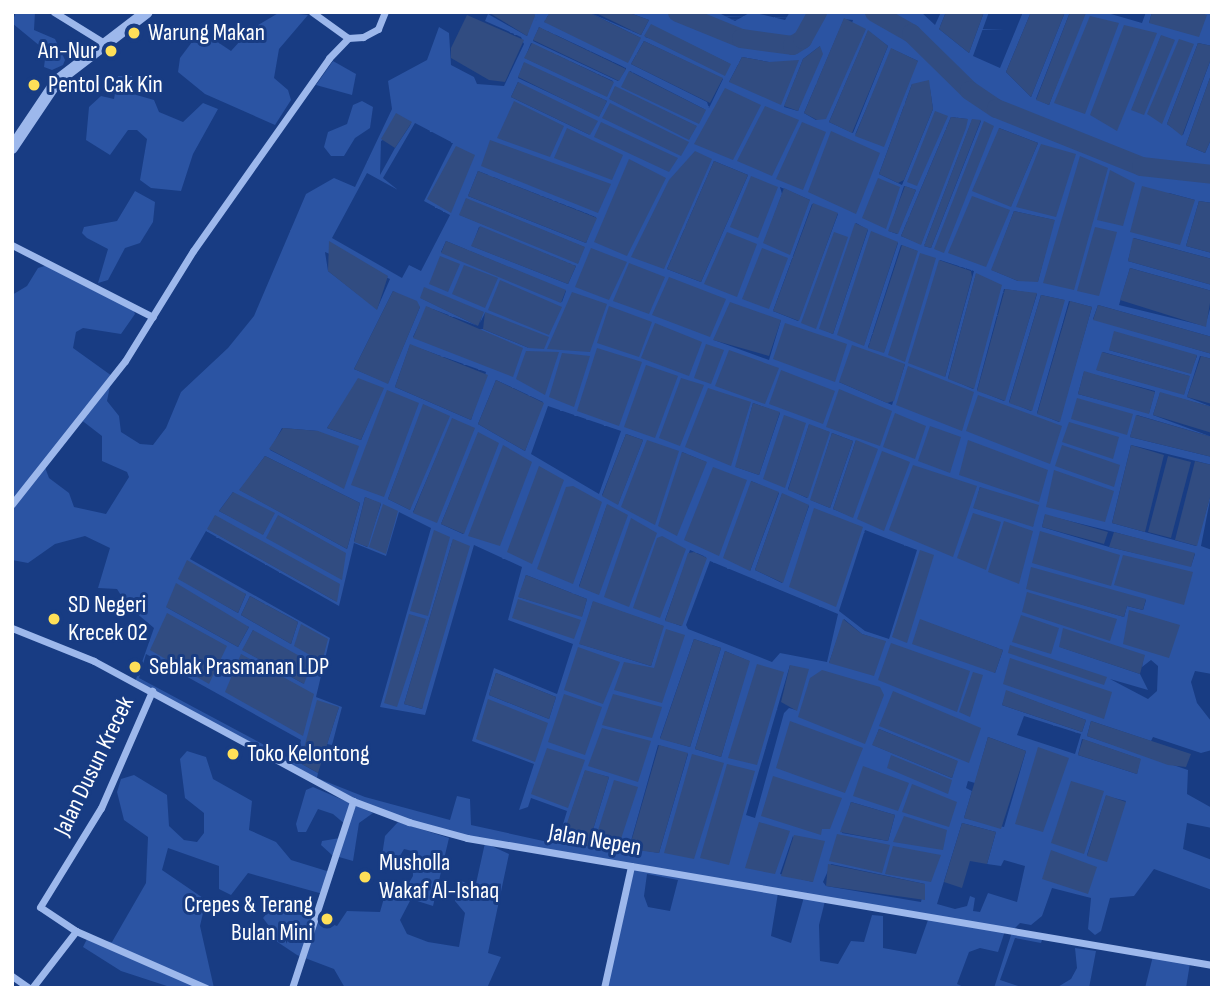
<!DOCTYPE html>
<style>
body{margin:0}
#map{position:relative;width:1224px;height:1000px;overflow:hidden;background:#183c83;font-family:"Sofia Sans Condensed",sans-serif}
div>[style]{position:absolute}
.green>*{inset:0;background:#2b54a3}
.water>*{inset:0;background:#314c81}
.river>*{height:19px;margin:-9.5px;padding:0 9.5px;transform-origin:9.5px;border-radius:9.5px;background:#314c81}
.minor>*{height:7px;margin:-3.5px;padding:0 3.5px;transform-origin:3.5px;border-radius:3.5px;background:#9db8ec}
.tertiary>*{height:12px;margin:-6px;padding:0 6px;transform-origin:6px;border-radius:6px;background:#9db8ec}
.dots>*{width:19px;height:19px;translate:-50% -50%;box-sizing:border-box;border:4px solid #183c83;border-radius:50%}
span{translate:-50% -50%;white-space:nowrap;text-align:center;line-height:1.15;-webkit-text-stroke:6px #183c83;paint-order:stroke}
.poi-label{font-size:24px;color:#fff}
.left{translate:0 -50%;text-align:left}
.right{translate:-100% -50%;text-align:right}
.street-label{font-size:24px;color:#fff}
.frame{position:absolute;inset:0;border:14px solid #fff;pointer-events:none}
</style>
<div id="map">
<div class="green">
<i style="clip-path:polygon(16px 12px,35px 12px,34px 30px,55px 39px,65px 60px,63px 65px,52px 70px,44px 67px,46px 51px,12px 23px)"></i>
<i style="clip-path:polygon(280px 12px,308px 15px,279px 49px,274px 78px,288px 90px,291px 100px,275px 125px,205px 94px,178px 72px,180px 58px,198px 34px,204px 33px,231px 51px,250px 30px)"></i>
<i style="clip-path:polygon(evenodd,534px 12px,550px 12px,544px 22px,641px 38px,588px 12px,641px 35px,649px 20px,627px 12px,717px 12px,735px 21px,751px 12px,785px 20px,790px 12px,921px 12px,935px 25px,941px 12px,946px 12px,939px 29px,969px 53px,984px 12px,989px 12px,973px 56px,1000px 68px,1023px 12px,1031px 12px,1006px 72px,1031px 97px,1065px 12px,1070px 12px,1036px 99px,1049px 105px,1084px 12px,1104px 12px,1142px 23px,1146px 12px,1152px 12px,1149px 23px,1212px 12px,1212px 46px,1198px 43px,1167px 124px,1183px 135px,1212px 56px,1212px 72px,1186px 145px,1205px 153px,1212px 137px,1212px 203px,1199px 201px,1186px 246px,1212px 253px,1212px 259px,1134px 238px,1128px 261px,1212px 285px,1212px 291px,1130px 268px,1119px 305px,1205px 326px,1212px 302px,1212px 337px,1098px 305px,1093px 319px,1212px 354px,1212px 359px,1200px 356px,1187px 397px,1212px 407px,1160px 393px,1153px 415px,1212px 437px,1137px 415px,1130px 437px,1212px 457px,1212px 465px,1131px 445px,1112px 523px,1196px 546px,1212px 490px,1201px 546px,1212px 550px,1212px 674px,1195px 671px,1191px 682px,1197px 703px,1211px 721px,1212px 750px,1201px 753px,1153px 737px,1151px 741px,1091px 721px,1087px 736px,1188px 770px,1187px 794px,1212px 808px,1212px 828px,1187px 823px,1183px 849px,1212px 860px,1212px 890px,1154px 869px,1134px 896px,1110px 898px,1101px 931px,1095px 935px,1088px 929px,1091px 898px,1052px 888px,1042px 916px,1031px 925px,1020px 923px,1012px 931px,1043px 937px,1041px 943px,1015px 938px,1000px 980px,1024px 988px,994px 988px,1012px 932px,1005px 931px,998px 952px,980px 948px,969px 952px,957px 984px,966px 988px,604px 988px,631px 866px,467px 838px,388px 816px,135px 682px,154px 628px,128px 606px,117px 589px,98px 588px,110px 548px,85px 536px,55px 544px,28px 563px,12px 560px,12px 295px,27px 286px,38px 268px,48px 265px,133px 308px,135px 314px,121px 334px,83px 328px,76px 332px,73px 348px,112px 376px,107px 401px,119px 416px,121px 432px,140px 444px,153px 445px,166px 428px,181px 392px,228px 348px,254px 316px,306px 194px,334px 178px,355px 187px,392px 109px,388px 81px,427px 60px,439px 27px,449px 33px,451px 65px,474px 77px,477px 84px,504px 86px,524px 44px,521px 37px,485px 21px,488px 14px,527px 36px,534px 12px,844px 19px,853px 20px,821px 117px,816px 120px,804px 113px,844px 19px,534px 12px,651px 25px,730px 64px,645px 37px,651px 25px,534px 12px,539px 27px,626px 68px,626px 69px,618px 81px,533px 41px,539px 27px,534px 12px,868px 31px,888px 46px,853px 133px,829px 122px,868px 31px,534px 12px,1161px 36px,1174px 40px,1143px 114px,1132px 109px,1161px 36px,534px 12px,644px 41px,723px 79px,709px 108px,707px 102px,631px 64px,644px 41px,534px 12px,531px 43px,613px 81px,607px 96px,525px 58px,531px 43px,534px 12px,820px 46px,798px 111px,784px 107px,803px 59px,820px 46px,534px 12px,892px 49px,918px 61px,855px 135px,892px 49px,534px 12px,742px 57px,769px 62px,794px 62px,729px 82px,742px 57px,534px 12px,524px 63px,607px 101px,599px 116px,518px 78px,524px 63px,534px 12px,630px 71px,706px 110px,622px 87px,630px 71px,534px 12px,518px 82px,590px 135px,511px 97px,518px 82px,534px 12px,912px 84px,930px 89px,933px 109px,902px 185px,879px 174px,912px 84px,534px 12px,615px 87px,696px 126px,689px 139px,610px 99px,615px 87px,534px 12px,951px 117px,967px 119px,921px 244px,901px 236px,951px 117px,534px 12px,972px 120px,981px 121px,931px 248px,924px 246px,972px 120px,534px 12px,415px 123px,453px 143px,424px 201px,450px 215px,421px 271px,409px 265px,402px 278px,332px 238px,367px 173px,398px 190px,383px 178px,415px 123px,534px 12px,411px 124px,395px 148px,380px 175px,381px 141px,411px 124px,534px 12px,999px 128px,1038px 143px,1011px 206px,999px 128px,534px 12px,714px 161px,748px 175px,701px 282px,667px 269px,714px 161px,534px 12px,478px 171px,596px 217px,586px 243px,468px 196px,478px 171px,534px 12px,904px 186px,916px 190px,897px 234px,889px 231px,904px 186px,534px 12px,780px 187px,810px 200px,764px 243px,782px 194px,780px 187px,534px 12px,1169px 193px,1195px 200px,1130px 232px,1169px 193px,534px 12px,466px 199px,584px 247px,578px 263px,460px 215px,466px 199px,534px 12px,812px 204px,838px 214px,798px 321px,773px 311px,812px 204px,534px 12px,1014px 211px,1054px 220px,1038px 281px,1018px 281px,992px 270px,1014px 211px,534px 12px,856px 223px,868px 230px,833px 334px,820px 328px,856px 223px,534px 12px,479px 227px,576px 266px,568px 284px,472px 246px,479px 227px,534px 12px,871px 232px,898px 243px,864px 345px,871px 232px,534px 12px,446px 241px,566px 291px,562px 302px,441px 252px,446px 241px,534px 12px,901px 245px,917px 251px,884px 352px,868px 347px,901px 245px,534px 12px,325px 252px,390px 279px,377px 309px,328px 271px,325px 252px,534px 12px,940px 260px,974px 271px,945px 377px,940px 260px,534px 12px,976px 274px,974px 388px,973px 389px,948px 378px,976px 274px,534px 12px,1004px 289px,1037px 294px,1004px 401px,977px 390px,1004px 289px,534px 12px,393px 291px,420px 307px,388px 383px,354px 369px,393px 291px,534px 12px,1041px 295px,1064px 300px,1031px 411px,1009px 402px,1041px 295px,534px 12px,421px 298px,483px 312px,480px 323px,485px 313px,529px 348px,483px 329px,413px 337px,427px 307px,478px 326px,421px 298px,534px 12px,1069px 301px,1092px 307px,1059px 422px,1037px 413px,1069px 301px,534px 12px,781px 320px,769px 360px,714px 340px,781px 320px,534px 12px,410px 345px,486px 372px,471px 420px,395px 387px,410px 345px,534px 12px,1109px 350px,1196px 355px,1197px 356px,1190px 373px,1109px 350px,534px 12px,1103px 352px,1189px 376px,1184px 394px,1097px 370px,1103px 352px,534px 12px,905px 364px,892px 405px,839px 382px,905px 364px,534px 12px,1084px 372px,1155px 391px,1149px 413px,1078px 394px,1084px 372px,534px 12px,496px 380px,543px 402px,525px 451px,478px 424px,496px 380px,534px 12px,383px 388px,361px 440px,327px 428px,339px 410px,383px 388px,534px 12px,753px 403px,780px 413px,759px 475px,736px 467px,753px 403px,534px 12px,424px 404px,410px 510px,388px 499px,424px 404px,534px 12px,548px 406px,621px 431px,599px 494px,531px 454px,548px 406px,534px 12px,453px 418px,437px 522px,413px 512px,453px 418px,534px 12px,80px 419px,102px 436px,102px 461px,127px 472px,129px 477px,106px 514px,74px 507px,69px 493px,49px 478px,46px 470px,45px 463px,80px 419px,534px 12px,809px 425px,829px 432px,807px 498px,788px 489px,809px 425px,534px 12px,282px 428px,318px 431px,344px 488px,270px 450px,282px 428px,534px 12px,479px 432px,464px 533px,463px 534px,441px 524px,479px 432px,534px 12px,832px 433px,853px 441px,830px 508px,811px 500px,832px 433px,534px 12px,626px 434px,643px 440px,618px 504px,602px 495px,626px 434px,534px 12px,856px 440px,853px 517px,833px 509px,856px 440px,534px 12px,682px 452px,706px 462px,676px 536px,682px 452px,534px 12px,265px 456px,360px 503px,347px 549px,240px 490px,265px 456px,534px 12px,751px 481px,779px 493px,750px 571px,751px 481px,534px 12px,980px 487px,1034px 526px,974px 508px,980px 487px,534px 12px,233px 492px,264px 534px,219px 511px,233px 492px,534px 12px,782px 494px,809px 506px,782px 583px,755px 570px,782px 494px,534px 12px,365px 497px,381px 504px,367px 547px,354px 541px,365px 497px,534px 12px,607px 505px,598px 594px,579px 586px,607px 505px,534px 12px,399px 512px,431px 528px,380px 707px,425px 715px,474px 545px,522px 567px,508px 620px,573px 644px,557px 694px,494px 668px,472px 741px,534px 764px,519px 810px,528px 807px,531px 798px,567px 811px,557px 844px,471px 825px,470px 799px,457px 796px,450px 820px,365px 797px,317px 778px,318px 773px,300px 763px,339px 707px,327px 744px,332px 745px,342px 707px,316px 697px,330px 638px,190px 559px,206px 531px,339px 606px,354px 543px,386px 556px,399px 512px,534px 12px,1045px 515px,1114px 532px,1195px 554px,1191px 566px,1109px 547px,1042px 527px,1045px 515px,534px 12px,215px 516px,337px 602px,208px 529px,215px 516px,534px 12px,865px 530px,917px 550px,889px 639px,865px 631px,839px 611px,865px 530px,534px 12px,453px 539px,422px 709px,404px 704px,453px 539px,534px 12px,690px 550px,706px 557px,681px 626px,665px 620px,690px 550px,534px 12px,710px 561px,838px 614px,827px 662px,780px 653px,772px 662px,688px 629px,686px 625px,710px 561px,534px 12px,526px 575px,587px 599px,582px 616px,519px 597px,526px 575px,534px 12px,178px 578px,246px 594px,238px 613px,178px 578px,534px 12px,1026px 588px,1146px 600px,1143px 610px,1127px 606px,1124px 617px,1026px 588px,534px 12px,250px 596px,298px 622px,291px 644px,241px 615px,250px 596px,534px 12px,593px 602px,663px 626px,651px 666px,580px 644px,593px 602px,534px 12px,166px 607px,249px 627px,238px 647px,166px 607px,534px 12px,844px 619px,862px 634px,886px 642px,829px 663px,844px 619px,534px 12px,920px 620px,1003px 650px,995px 673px,920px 620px,534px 12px,253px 630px,304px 684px,243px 650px,253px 630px,534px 12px,694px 639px,721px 648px,690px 747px,660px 738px,694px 639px,534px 12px,1060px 647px,1144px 655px,1142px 667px,1151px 660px,1158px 666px,1157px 691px,1148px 699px,1110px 679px,1148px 690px,1140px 674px,1060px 647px,534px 12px,725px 651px,749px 661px,721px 757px,695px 749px,725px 651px,534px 12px,146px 654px,301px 740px,296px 762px,139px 678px,146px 654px,534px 12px,790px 665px,796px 710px,789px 708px,784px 713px,755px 818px,746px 815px,790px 665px,534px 12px,496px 673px,556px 697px,549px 719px,489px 695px,496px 673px,534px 12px,1007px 691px,1086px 720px,1082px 732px,1002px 705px,1007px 691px,534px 12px,1024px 716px,1081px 734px,1075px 754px,1017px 735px,1024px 716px,534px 12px,879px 729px,957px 761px,952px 778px,873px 745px,879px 729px,534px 12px,988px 737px,1026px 751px,1004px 827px,964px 818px,972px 791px,966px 788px,968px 781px,975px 783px,988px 737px,534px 12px,1082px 739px,1140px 759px,1137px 774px,1078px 755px,1082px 739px,534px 12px,658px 745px,688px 754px,659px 853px,629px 848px,658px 745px,534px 12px,585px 771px,609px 777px,588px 846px,562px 840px,585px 771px,534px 12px,1106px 796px,1126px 801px,1087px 856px,1087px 855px,1106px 796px,534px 12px,851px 802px,895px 815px,888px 841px,842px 833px,851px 802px,534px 12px,962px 823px,996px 832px,987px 864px,1001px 866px,1004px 860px,1025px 866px,1017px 902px,988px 893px,980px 912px,973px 911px,975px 898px,970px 896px,967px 906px,955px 909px,937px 904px,962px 823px,534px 12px,793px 836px,813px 882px,780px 874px,793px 836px,534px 12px,831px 864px,925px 884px,921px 902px,826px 886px,823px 882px,831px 864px,534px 12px,647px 874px,678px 880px,670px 911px,648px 907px,644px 896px,647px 874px,534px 12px,778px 893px,804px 897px,791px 943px,771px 936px,778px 893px,534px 12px,825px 901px,928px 920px,916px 954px,883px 948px,883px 916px,872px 915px,864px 942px,851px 941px,838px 964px,820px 961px,819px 925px,825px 901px)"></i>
<i style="clip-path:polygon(333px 61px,356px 74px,352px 95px,316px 85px)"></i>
<i style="clip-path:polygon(118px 76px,132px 76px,133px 94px,154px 100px,159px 112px,183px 122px,203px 103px,218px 109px,193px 154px,181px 191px,151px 188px,140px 180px,147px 139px,137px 130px,128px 130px,110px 155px,86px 140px,89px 107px,101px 96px,114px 99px)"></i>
<i style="clip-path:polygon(362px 101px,373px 107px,370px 128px,355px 138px,344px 156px,331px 156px,324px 147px,328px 132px,347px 124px,353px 105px)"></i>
<i style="clip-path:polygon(135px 191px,155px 202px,153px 222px,140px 243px,125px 248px,108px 280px,98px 283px,108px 249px,87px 238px,82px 233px,84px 227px,117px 221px)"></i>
<i style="clip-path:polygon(187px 751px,206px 757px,213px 779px,252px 801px,249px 830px,276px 842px,291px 860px,330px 872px,323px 894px,248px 873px,231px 895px,219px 889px,219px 866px,168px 848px,162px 870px,206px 900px,200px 926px,214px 988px,173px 988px,121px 971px,83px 947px,87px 939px,112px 942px,146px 883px,148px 837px,124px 820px,117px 792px,121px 779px,134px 775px,167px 795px,169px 826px,184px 840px,197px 842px,204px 833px,204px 813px,185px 798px,180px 759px)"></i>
<i style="clip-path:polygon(313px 787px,373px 813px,359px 823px,353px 861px,332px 855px,321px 845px,322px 841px,346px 837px,346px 825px,333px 814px,318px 809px,306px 832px,298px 832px,296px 824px,306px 790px)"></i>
<i style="clip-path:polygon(398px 822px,449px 838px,433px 906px,411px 899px,400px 920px,407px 934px,428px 942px,459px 947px,465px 913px,455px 901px,458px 879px,475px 888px,485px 843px,509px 854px,488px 953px,501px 957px,487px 988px,345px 988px,334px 969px,297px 955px,267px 935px,269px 926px,263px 918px,275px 904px,337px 926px,347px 911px,380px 912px,384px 898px,380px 886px,406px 888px,413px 876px,412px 851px,404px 849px,394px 866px,381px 862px,385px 836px)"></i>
<i style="clip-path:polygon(1075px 948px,1096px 951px,1089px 988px,1056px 988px,1071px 979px,1077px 968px)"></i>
<i style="clip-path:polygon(1153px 956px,1190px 963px,1186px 988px,1145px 988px)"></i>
</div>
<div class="water">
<i style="clip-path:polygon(488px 12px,534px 12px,535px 16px,527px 36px)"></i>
<i style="clip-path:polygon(550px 12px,588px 12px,641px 38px,628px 63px,544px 22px)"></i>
<i style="clip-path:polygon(594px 12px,627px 12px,649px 20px,641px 35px)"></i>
<i style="clip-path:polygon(946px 12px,984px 12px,969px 53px,939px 29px)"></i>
<i style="clip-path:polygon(1031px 12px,1065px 12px,1031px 97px,1006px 72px)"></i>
<i style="clip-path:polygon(1070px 12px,1086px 13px,1049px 105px,1036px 100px)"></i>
<i style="clip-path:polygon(1152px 12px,1199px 12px,1207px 15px,1199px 37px,1149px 23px)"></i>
<i style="clip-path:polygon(467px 15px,524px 40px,505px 82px,489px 80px,451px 58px,451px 48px)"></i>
<i style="clip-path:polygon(1090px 16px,1119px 23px,1085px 114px,1054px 103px)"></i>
<i style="clip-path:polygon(844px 18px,866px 29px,826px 119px,817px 120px,804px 113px)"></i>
<i style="clip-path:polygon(651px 24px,731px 64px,725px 76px,644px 36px)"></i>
<i style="clip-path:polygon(1124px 25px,1157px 33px,1117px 131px,1090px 115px)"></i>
<i style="clip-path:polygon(539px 27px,626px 69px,619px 81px,533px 40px)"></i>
<i style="clip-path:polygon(868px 30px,888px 46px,852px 133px,829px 122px)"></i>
<i style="clip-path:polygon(1161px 35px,1175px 40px,1144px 115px,1131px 110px)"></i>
<i style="clip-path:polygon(1179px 39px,1194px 44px,1162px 124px,1147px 114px)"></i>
<i style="clip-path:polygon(644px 41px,723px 78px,710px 103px,631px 64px)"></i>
<i style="clip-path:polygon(532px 43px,614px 82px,607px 97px,524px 58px)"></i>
<i style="clip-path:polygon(1198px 43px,1212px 46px,1212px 56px,1182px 136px,1167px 124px)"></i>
<i style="clip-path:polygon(820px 46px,823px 54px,798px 111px,784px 106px,803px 59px)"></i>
<i style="clip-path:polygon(891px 48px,918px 61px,884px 147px,855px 136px)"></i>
<i style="clip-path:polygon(742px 57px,769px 62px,799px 60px,781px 105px,729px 82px)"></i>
<i style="clip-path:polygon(524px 62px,607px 101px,599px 117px,518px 77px)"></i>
<i style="clip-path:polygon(629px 71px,706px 110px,699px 124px,621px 87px)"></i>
<i style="clip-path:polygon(1212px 72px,1212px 137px,1205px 153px,1186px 145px)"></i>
<i style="clip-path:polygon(929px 80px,933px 109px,904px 180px,898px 183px,879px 174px,912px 84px)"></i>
<i style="clip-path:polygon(518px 82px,598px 121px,590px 135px,511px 97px)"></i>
<i style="clip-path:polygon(615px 86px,697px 126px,689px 140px,609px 99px)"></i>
<i style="clip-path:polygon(725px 88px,761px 105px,733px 160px,694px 144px)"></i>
<i style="clip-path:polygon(514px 101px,564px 126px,550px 157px,497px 138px)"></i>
<i style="clip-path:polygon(610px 103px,689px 142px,681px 156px,602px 118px)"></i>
<i style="clip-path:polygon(765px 106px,799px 120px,772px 176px,737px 161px)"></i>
<i style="clip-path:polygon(935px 111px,948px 116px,917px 186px,907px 182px)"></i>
<i style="clip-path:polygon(396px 113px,412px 122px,395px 148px,381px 139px)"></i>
<i style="clip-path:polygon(951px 117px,968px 119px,966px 128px,921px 245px,901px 236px)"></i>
<i style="clip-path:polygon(972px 119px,981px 120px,931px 248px,924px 246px)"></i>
<i style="clip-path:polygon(984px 121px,994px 126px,944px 253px,934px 249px)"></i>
<i style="clip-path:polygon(601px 122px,678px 158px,669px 172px,594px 137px)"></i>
<i style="clip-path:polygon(802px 122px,826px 132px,803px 190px,776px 179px)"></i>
<i style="clip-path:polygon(567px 128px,623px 155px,612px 180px,554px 158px)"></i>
<i style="clip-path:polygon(999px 128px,1038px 143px,1011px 207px,972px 191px)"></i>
<i style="clip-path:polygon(831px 131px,880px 153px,856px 214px,808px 192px)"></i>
<i style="clip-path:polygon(490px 140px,611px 184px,598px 213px,481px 166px)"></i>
<i style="clip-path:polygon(1041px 144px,1076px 154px,1056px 217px,1016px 207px)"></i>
<i style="clip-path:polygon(456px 146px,475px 155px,451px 213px,427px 199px)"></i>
<i style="clip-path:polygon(695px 151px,712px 159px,664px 269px,631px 257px,669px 180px)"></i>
<i style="clip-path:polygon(1080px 156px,1108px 168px,1074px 290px,1043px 283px)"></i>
<i style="clip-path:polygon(629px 159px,666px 178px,627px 256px,594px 242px)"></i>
<i style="clip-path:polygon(714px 161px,748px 175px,701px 282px,667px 269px)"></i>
<i style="clip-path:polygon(1110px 170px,1135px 183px,1123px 226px,1097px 220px)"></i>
<i style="clip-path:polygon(478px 171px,597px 218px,586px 243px,468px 196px)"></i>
<i style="clip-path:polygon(751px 176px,778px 187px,758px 238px,730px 227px)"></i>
<i style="clip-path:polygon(878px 178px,900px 187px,886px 229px,862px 218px)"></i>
<i style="clip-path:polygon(905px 186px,916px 190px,898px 234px,888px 231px)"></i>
<i style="clip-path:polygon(1142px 186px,1195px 200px,1180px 245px,1130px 232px)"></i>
<i style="clip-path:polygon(784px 188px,810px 200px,790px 255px,763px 243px)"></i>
<i style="clip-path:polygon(972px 196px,1010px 210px,986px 267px,948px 253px)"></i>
<i style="clip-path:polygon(466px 198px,585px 247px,578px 264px,459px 215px)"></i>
<i style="clip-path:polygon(1199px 201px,1212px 203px,1212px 253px,1186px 246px)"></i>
<i style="clip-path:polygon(813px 203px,838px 213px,799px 321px,773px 311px)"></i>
<i style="clip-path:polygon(1014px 211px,1055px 220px,1038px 282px,1018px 281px,991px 270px)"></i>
<i style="clip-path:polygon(855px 223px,868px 229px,833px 334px,819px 329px)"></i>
<i style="clip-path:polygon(480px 226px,576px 266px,568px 284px,471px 246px)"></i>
<i style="clip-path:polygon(1095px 227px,1117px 232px,1099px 296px,1077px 291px)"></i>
<i style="clip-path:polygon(871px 231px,898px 242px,864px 346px,837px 335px)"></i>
<i style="clip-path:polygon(727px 232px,757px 244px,737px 297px,704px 284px)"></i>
<i style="clip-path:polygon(834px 232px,848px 237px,816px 329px,801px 323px)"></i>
<i style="clip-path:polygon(1133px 238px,1212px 259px,1212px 285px,1128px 261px)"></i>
<i style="clip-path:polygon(329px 241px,388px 276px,377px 310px,328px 271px)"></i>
<i style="clip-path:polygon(446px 241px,566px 290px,561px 303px,441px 253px)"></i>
<i style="clip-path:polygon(902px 245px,918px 251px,884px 353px,868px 348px)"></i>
<i style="clip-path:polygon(591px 248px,627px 262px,609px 300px,575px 287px)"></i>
<i style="clip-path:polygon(762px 248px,788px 258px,769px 309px,742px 299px)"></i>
<i style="clip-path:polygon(920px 253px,936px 258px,905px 362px,888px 355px)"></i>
<i style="clip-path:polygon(440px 256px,460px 264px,448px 292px,429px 284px)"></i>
<i style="clip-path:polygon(939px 260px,971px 271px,972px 277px,945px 377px,908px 363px)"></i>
<i style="clip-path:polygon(629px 263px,665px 277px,649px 314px,613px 301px)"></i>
<i style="clip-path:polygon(464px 265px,498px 278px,485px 308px,452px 294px)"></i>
<i style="clip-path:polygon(1130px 268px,1212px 291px,1206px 327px,1120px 300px)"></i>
<i style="clip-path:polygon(976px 273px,1002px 285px,974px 389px,948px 379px)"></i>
<i style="clip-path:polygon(669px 277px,726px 299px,710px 337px,652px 315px)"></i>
<i style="clip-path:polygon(500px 280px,562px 307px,549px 335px,488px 310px)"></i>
<i style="clip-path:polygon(424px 287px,484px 312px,478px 326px,420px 298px)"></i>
<i style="clip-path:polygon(1005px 289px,1037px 293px,1005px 401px,977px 391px)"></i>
<i style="clip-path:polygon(393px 291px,417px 301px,420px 307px,388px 384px,354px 369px)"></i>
<i style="clip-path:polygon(572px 292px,607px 304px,590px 352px,547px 349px)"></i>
<i style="clip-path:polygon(1041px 295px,1065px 300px,1032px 411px,1009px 403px)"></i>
<i style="clip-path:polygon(1070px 301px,1092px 307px,1060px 422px,1037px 414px)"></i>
<i style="clip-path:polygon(730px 302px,781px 320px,769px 356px,713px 340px)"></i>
<i style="clip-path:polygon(1098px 305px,1212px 337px,1212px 354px,1093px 320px)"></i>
<i style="clip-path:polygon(426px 306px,523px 348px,513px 377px,413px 338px)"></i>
<i style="clip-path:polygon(609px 306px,652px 322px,639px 357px,597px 343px)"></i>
<i style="clip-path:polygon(485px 312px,549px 337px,544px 349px,529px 348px,483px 329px)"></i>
<i style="clip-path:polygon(655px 323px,702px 342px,689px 376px,641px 358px)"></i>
<i style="clip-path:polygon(785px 323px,847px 344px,835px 382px,773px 359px)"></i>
<i style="clip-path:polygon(1114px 331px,1197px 355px,1191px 374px,1109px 350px)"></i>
<i style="clip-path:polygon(410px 344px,488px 375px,471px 420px,395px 387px)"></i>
<i style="clip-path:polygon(706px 344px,724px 350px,711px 384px,694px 378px)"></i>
<i style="clip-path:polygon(852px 345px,905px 364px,894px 401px,887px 403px,839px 382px)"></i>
<i style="clip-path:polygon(597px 348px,642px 362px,619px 426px,577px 411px)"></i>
<i style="clip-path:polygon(729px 350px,779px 368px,765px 404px,715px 386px)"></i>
<i style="clip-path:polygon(526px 351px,559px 352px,545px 395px,516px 379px)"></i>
<i style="clip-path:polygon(1102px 352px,1190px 376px,1184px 395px,1096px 370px)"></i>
<i style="clip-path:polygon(562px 353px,590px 356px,574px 407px,549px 397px)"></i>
<i style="clip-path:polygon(1201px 356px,1212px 359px,1212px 404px,1187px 397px)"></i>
<i style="clip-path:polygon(646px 365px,678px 376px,655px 438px,624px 427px)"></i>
<i style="clip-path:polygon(908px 366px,974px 392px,962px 431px,896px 405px)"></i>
<i style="clip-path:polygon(781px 370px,835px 391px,823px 424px,769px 404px)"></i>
<i style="clip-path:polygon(1084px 371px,1155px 392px,1149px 414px,1078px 394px)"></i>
<i style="clip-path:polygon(358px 378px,384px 388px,361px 440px,327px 428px)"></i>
<i style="clip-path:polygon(681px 378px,704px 385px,680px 446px,659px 438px)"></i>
<i style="clip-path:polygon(496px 380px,544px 403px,525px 451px,478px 424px)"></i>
<i style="clip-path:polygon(708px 388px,751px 402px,731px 466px,685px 447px)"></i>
<i style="clip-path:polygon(839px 389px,892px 411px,880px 446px,826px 427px)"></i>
<i style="clip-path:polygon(387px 390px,419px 403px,384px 497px,351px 485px)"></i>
<i style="clip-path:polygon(1160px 392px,1212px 407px,1212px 433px,1153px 415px)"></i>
<i style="clip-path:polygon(978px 395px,1062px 426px,1050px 464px,966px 431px)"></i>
<i style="clip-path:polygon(1077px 398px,1133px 414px,1127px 435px,1071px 419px)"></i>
<i style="clip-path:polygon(753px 403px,780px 412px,759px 475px,735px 467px)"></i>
<i style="clip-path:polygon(423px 404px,450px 416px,410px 510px,388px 499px)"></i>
<i style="clip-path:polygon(895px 413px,926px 426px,915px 459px,883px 447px)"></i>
<i style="clip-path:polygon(784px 415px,806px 423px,785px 488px,763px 479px)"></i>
<i style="clip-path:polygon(1136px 415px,1212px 437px,1212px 457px,1130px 437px)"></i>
<i style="clip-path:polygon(452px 418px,475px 428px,437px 523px,413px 513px)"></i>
<i style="clip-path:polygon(1069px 422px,1119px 437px,1113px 459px,1062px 442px)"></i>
<i style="clip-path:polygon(809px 424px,830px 432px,808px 498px,788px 490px)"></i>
<i style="clip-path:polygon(930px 426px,961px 437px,950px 473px,918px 461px)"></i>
<i style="clip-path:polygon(283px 428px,318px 431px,359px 446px,344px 489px,269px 449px)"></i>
<i style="clip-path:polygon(478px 432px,499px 443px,464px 534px,441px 524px)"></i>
<i style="clip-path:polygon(832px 433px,853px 441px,830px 508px,810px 500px)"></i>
<i style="clip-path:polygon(626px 434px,643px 440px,618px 505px,602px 496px)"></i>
<i style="clip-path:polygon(647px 440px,679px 451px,655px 525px,621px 507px)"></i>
<i style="clip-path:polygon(856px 440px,878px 449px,853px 518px,833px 509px)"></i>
<i style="clip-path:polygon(968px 440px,1048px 470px,1039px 502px,959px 475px)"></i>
<i style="clip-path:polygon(503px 445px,532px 462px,500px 546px,468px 536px)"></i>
<i style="clip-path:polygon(1062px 445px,1120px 465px,1114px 487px,1055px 466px)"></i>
<i style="clip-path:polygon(1131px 445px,1164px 455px,1145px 532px,1112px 523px)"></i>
<i style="clip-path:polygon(882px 451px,910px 462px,884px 531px,857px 519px)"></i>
<i style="clip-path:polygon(682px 452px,707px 462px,677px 536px,658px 526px)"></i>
<i style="clip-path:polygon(265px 456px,360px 503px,347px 549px,239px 490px)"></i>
<i style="clip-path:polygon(1168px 456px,1191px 462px,1171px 538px,1148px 532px)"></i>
<i style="clip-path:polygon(1195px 461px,1212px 465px,1212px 490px,1197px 546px,1175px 540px)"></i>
<i style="clip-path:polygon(913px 465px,977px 486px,953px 557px,889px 530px)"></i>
<i style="clip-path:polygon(539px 466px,564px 480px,532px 564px,507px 552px)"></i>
<i style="clip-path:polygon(713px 467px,747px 480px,719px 556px,684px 540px)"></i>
<i style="clip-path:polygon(1054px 470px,1114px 491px,1105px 522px,1046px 507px)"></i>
<i style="clip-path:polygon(751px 481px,779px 492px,750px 571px,723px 558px)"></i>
<i style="clip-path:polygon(573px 486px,602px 502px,573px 584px,537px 569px,566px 487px)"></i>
<i style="clip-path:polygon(980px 487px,1039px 505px,1033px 527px,973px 508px)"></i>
<i style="clip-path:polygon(233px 492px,275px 513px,263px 535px,219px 511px)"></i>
<i style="clip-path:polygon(782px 493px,809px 505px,783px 583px,755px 570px)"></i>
<i style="clip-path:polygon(365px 497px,381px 503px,368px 547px,354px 542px)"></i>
<i style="clip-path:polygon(383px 504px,398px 511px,386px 554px,369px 547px)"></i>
<i style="clip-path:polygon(607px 504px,628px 515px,599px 595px,579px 587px)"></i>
<i style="clip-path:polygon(814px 508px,863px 527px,836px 607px,789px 587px)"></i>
<i style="clip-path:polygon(973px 513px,1001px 522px,986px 570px,957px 558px)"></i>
<i style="clip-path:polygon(1045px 514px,1108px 532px,1104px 544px,1042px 527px)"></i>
<i style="clip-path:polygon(215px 515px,340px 584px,337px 602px,207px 529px)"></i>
<i style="clip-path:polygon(278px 515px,346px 553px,342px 580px,266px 538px)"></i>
<i style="clip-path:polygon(631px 518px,657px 533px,629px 607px,604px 597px)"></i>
<i style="clip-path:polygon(1004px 521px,1033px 531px,1019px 584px,988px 572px)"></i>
<i style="clip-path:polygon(434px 530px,450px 537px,428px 616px,410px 611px)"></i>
<i style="clip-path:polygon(1040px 531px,1120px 555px,1111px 586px,1032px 563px)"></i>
<i style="clip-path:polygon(1114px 532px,1195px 553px,1191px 567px,1109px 547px)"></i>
<i style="clip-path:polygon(662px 536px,686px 549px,660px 618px,633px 608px,657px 538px)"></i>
<i style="clip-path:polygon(453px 539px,470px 546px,422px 709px,404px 704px)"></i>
<i style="clip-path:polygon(920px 550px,934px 555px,907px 643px,892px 637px)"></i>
<i style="clip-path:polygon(694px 552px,707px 558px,682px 626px,665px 621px,688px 553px)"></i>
<i style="clip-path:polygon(1123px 555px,1193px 572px,1184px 605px,1114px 585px)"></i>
<i style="clip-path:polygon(187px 560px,246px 594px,238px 613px,178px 579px)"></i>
<i style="clip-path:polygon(1031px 567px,1146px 599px,1143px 610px,1127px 606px,1124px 617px,1026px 589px)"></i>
<i style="clip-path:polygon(526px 575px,587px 599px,582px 617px,518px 597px)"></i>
<i style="clip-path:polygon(176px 583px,249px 627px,238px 647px,166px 607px)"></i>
<i style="clip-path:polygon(1027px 592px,1117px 619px,1110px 641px,1022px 612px)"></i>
<i style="clip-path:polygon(250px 596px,298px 622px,291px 644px,241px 615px)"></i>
<i style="clip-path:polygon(518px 599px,581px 620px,574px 639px,512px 618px)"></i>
<i style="clip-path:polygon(593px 601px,664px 626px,651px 666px,579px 644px)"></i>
<i style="clip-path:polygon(1129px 610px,1180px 625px,1169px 658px,1123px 644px)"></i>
<i style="clip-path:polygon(167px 613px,227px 646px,209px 684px,150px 650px)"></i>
<i style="clip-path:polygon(409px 614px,426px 619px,397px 707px,384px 703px)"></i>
<i style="clip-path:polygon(1021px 615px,1059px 628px,1051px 654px,1012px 642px)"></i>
<i style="clip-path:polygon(843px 619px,862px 634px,886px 641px,874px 676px,829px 663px)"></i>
<i style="clip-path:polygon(920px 619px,1003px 650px,995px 673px,912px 644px)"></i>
<i style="clip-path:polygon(301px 624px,328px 639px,322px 662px,294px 646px)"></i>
<i style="clip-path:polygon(1063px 628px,1145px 655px,1140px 674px,1059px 647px)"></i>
<i style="clip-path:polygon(666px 629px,685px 635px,662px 703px,614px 690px,624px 662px,654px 668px)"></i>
<i style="clip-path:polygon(253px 630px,312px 663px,304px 684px,242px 650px)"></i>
<i style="clip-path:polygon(694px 639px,721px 648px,690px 747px,660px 739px)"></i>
<i style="clip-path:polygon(891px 643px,970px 671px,957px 712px,878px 680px)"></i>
<i style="clip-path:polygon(1010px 645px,1107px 677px,1104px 685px,1008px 653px)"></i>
<i style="clip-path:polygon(578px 647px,620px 662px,603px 704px,564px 690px)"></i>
<i style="clip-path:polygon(725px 651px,750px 661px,721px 757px,695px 749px)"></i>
<i style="clip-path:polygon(241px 654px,314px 694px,303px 736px,225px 692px)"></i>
<i style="clip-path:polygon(1010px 658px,1112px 692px,1104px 719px,1003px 684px)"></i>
<i style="clip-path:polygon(757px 664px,784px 672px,757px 765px,728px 758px)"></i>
<i style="clip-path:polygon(790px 665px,809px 669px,797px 711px,781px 702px)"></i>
<i style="clip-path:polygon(822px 670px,880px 687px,884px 695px,865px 744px,798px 717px,810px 678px)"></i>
<i style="clip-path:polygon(973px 672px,983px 675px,970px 717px,959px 712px)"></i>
<i style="clip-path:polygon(496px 673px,556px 697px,549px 719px,489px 695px)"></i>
<i style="clip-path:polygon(1006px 690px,1086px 720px,1082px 732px,1002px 705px)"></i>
<i style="clip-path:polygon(893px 691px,981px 728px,969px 763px,879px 726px)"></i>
<i style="clip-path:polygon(564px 694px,602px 707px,585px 755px,548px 742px)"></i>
<i style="clip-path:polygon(613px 694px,662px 707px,652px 738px,602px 725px)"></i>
<i style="clip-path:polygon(488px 699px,548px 723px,535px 762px,476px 739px)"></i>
<i style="clip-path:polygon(317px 700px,339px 707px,318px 773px,300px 763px)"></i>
<i style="clip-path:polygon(790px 721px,863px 748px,845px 793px,776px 768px)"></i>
<i style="clip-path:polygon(1091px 721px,1191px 754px,1186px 767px,1168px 765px,1087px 736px)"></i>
<i style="clip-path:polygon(602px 728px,651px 741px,638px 782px,588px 766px)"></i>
<i style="clip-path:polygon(879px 729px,958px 761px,952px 778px,872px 745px)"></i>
<i style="clip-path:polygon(988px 737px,1026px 751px,1001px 829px,964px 818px)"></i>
<i style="clip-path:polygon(1083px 739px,1141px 759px,1137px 774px,1078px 755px)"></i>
<i style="clip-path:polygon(659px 745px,688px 753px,659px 853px,629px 849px)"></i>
<i style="clip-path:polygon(1038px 747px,1069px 758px,1043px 832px,1015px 824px)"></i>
<i style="clip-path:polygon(547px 748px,585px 760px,568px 808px,531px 794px)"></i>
<i style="clip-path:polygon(692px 754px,724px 763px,694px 859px,664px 853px)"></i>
<i style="clip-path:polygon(891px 755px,952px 780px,948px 794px,887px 768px)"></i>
<i style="clip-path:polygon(727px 764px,755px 771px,729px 865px,700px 858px)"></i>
<i style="clip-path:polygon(863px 766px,909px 783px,898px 811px,853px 796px)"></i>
<i style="clip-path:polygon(585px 770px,609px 777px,588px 846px,561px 841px)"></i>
<i style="clip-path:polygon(773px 776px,842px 798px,830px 829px,822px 829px,821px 835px,761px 816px)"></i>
<i style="clip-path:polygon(614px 780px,638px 787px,618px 848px,594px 843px)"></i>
<i style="clip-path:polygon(1071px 781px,1104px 791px,1084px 854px,1051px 843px)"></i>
<i style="clip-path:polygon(912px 784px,957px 802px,949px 827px,902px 812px)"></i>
<i style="clip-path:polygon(1106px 795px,1126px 802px,1107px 862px,1087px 856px)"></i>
<i style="clip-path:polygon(851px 802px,895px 815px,888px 841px,840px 832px)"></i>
<i style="clip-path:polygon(904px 816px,947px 830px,943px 850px,893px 842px)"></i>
<i style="clip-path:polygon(759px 822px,790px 831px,775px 874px,745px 868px)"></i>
<i style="clip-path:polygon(962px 823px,996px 832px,987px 864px,970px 861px,962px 888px,944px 882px)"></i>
<i style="clip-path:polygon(837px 834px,890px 845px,882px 873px,829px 861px)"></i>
<i style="clip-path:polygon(794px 835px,825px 841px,813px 882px,781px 876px)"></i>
<i style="clip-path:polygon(893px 846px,941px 855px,931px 882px,885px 874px)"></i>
<i style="clip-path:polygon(1051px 850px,1097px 867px,1088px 894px,1042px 879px)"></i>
<i style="clip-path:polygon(828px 864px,925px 884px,925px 900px,826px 886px)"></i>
</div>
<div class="river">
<i style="left:677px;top:12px;width:69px;rotate:22.1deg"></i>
<i style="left:741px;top:38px;width:51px;rotate:7.8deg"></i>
<i style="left:792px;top:45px;width:12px;rotate:-31deg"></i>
<i style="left:802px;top:39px;width:31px;rotate:-61deg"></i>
<i style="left:874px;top:12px;width:43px;rotate:29.6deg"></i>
<i style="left:911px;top:33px;width:81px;rotate:44.5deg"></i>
<i style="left:969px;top:90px;width:32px;rotate:34deg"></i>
<i style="left:996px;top:108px;width:156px;rotate:21.8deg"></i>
<i style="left:1141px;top:166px;width:71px;rotate:6.4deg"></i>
</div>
<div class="minor">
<i style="left:54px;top:12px;width:59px;rotate:31.8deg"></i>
<i style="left:312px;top:12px;width:44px;rotate:35.8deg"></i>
<i style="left:12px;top:245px;width:158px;rotate:27.1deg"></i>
<i style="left:12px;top:504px;width:182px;rotate:-51.7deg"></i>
<i style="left:125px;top:361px;width:129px;rotate:-58.3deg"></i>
<i style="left:193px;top:251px;width:236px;rotate:-54.8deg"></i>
<i style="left:329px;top:58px;width:28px;rotate:-46deg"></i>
<i style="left:348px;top:38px;width:15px;rotate:-4deg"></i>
<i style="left:363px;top:37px;width:17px;rotate:-28deg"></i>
<i style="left:378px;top:29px;width:18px;rotate:-68deg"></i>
<i style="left:12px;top:628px;width:88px;rotate:21.9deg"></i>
<i style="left:94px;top:661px;width:294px;rotate:28.4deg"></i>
<i style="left:353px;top:801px;width:60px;rotate:20.6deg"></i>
<i style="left:409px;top:822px;width:60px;rotate:15.4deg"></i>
<i style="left:467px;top:838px;width:756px;rotate:9.67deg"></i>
<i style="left:76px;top:931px;width:142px;rotate:23.7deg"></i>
<i style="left:12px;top:976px;width:21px;rotate:35deg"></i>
<i style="left:32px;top:988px;width:72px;rotate:-52.3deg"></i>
<i style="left:76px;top:931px;width:43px;rotate:-146.3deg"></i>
<i style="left:40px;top:907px;width:116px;rotate:-58.4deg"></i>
<i style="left:101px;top:808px;width:128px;rotate:-66.4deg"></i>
<i style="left:292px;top:988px;width:197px;rotate:-71.9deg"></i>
<i style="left:604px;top:988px;width:125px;rotate:-77.5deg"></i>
</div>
<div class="tertiary">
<i style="left:12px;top:148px;width:81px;rotate:-56.1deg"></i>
<i style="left:57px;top:81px;width:113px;rotate:-37.5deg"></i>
</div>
<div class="dots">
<i style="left:134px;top:33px;background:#ffe058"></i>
<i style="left:111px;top:51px;background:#ffe058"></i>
<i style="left:34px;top:85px;background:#ffe058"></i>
<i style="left:54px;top:619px;background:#ffe058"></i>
<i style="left:135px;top:667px;background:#ffe058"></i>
<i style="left:233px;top:754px;background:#ffe058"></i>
<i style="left:365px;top:877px;background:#ffe058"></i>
<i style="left:327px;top:919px;background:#ffe058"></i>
</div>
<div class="poi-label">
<span class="left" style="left:148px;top:33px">Warung Makan</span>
<span class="right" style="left:97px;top:51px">An-Nur</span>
<span class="left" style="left:48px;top:85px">Pentol Cak Kin</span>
<span class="left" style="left:68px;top:619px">SD Negeri<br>Krecek 02</span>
<span class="left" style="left:149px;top:667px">Seblak Prasmanan LDP</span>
<span class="left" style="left:247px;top:754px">Toko Kelontong</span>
<span class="left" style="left:379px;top:877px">Musholla<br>Wakaf Al-Ishaq</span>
<span class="right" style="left:313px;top:919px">Crepes &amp; Terang<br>Bulan Mini</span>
</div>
<div class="street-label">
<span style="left:94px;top:766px;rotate:-64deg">Jalan Dusun Krecek</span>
<span style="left:595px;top:840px;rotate:10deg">Jalan Nepen</span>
</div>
<div class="frame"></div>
</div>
